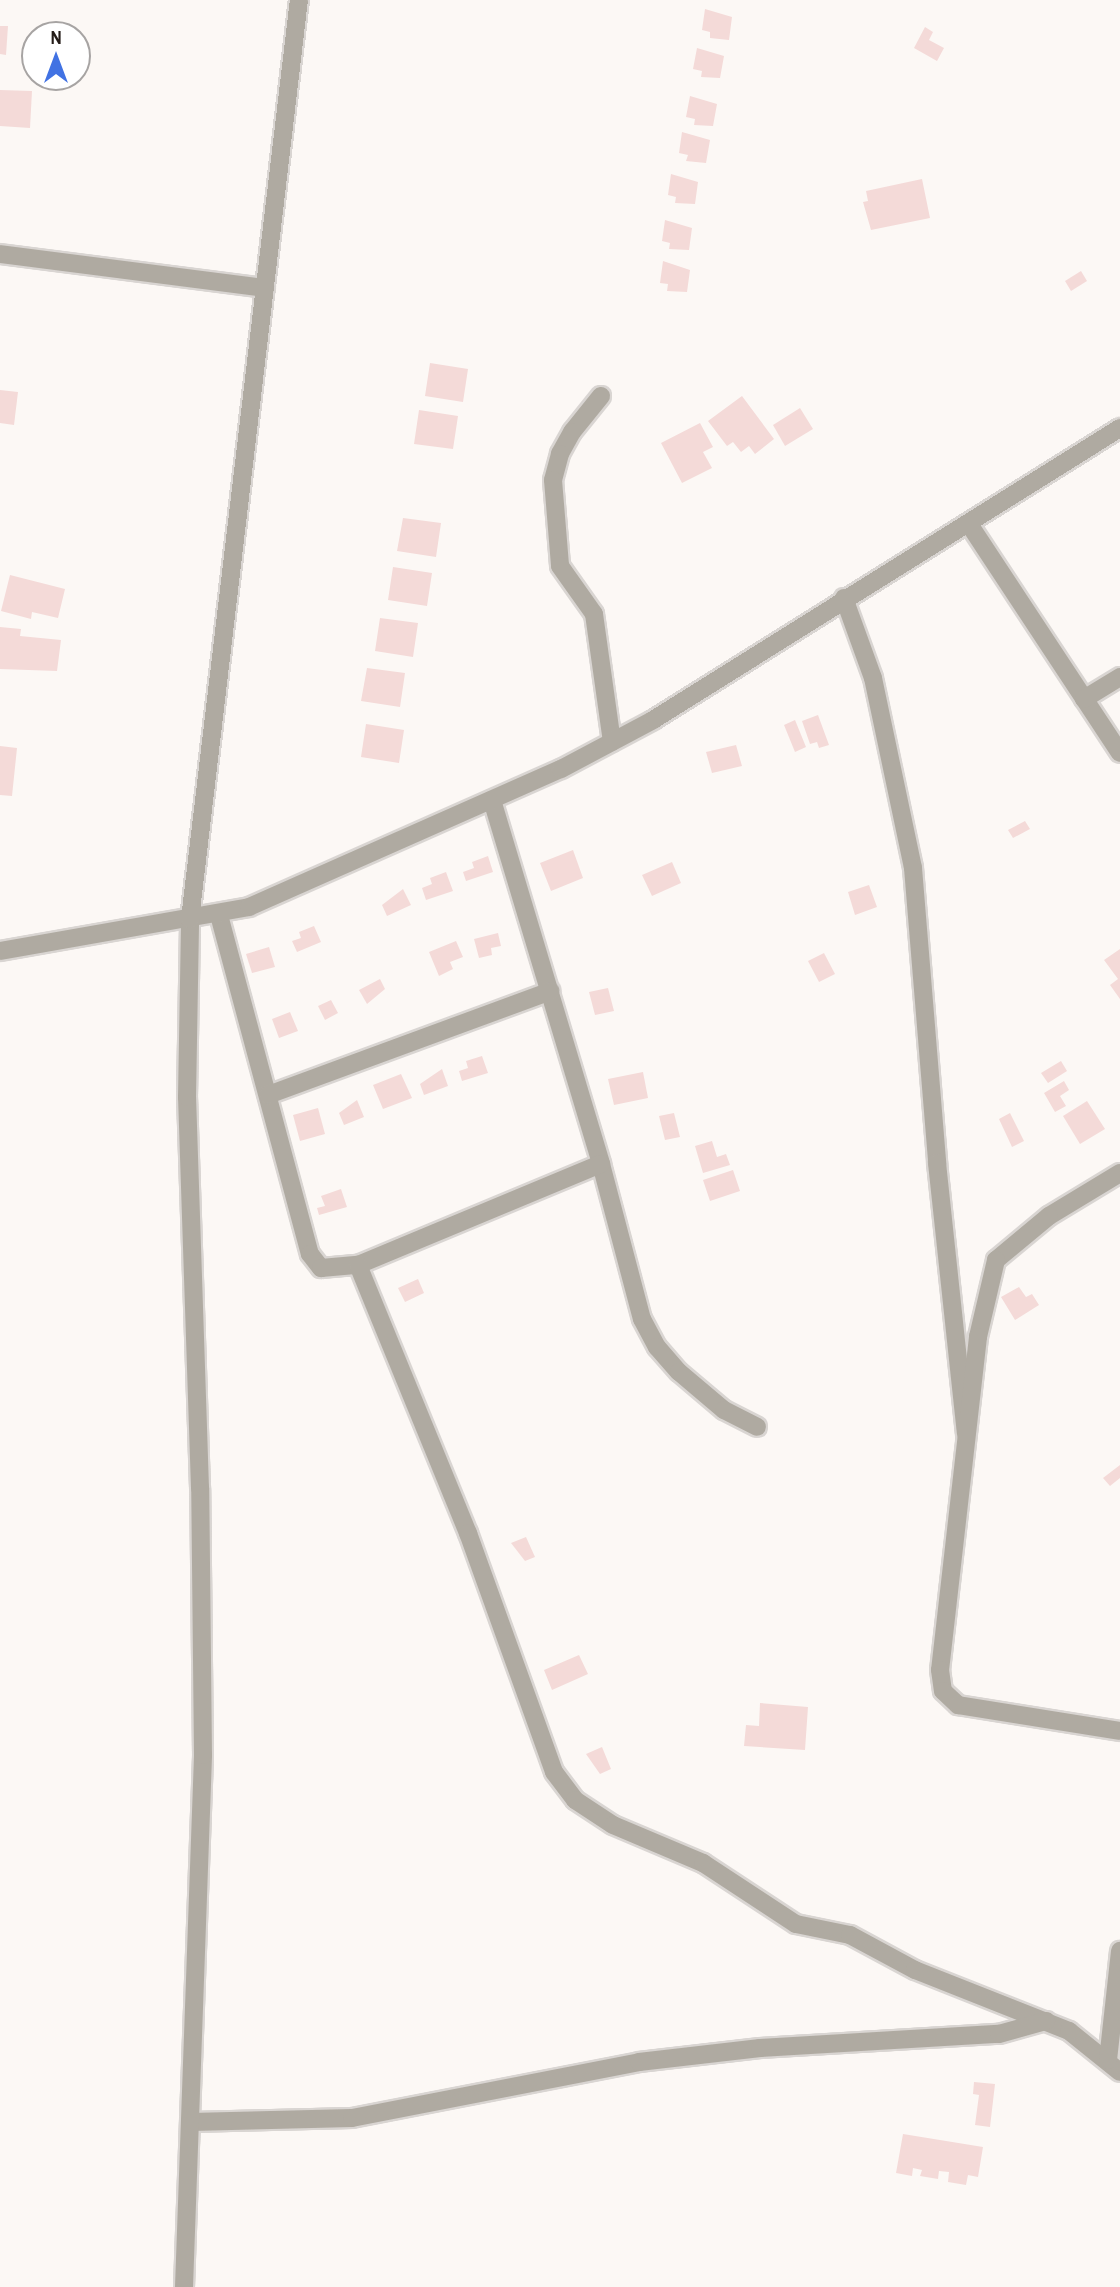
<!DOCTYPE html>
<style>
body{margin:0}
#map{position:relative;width:1120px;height:2287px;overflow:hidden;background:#fcf8f5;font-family:"Archivo Narrow",sans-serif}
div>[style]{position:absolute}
.building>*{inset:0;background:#f4dad8}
.roads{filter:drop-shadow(2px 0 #d9d5d2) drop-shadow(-2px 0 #d9d5d2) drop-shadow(0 2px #d9d5d2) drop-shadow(0 -2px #d9d5d2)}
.minor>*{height:18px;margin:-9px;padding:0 9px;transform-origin:9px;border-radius:9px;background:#afaaa1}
span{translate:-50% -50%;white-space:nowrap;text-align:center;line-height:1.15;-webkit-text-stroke:5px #fff;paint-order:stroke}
.north{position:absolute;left:21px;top:21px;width:70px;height:70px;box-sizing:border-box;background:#fff;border:2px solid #a7a4a3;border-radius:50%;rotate:0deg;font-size:19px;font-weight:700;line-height:28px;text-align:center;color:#241c18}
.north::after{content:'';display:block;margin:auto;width:24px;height:32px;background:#4172e3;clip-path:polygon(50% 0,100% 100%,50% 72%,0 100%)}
</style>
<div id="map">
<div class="building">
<i style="clip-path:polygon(705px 9px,732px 17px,729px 40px,710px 38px,710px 32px,702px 30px)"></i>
<i style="clip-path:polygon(0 26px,8px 26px,6px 55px,0 54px)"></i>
<i style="clip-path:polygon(925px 27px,933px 32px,929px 40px,944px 48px,937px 61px,914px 48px)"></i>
<i style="clip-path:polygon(697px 48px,724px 56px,720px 78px,701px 77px,702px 71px,693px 69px)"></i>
<i style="clip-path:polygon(0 90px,32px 91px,30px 128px,0 126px)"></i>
<i style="clip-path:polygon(690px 96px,717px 104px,713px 126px,694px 125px,695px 119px,686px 117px)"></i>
<i style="clip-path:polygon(682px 132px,710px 140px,706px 163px,686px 161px,688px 155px,679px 153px)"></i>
<i style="clip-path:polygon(671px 174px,698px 182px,695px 204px,675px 203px,676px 197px,668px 195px)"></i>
<i style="clip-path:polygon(922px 179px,930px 218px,871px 230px,863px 202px,868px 201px,866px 191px)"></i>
<i style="clip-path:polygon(665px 220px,692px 228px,689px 250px,669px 249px,670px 243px,662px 241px)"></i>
<i style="clip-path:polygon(663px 261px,690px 270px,687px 292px,667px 291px,668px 284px,660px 283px)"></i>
<i style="clip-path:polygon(1081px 271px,1087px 281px,1071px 291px,1065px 281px)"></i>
<i style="clip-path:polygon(430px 363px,468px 369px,463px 402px,425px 396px)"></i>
<i style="clip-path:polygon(0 390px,18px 392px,14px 425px,0 423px)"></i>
<i style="clip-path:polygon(742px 396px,774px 439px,755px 454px,749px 446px,741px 452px,733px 442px,727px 446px,708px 421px)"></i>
<i style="clip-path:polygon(800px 408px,813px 429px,785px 446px,773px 425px)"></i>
<i style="clip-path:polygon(419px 410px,458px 416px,453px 449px,414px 444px)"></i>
<i style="clip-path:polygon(700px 423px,713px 447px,703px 452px,712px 468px,682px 483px,661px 443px)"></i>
<i style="clip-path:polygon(403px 518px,441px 523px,436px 557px,397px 551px)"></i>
<i style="clip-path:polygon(393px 567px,432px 573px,427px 606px,388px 600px)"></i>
<i style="clip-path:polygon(10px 575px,65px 589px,58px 618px,32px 612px,31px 619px,1px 611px)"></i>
<i style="clip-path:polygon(380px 618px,418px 623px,413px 657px,375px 651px)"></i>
<i style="clip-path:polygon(0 627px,21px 629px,20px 636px,61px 640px,57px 671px,0 669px)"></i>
<i style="clip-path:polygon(367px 668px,405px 673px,400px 707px,361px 701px)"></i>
<i style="clip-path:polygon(818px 715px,829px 745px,819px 748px,817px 742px,810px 744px,802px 721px)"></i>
<i style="clip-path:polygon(795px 720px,806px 747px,795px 752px,784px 725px)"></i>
<i style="clip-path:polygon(366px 724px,404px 730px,399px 763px,361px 757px)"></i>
<i style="clip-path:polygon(736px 745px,742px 766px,712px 773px,706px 752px)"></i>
<i style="clip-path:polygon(0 746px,17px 748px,12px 796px,0 795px)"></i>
<i style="clip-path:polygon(1025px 821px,1030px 829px,1013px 838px,1008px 830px)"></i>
<i style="clip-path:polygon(573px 850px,583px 878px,551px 891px,540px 863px)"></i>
<i style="clip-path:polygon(488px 856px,493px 872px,466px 881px,463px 872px,474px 868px,472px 862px)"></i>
<i style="clip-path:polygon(672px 862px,681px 883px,652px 896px,642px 875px)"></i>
<i style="clip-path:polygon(446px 872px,453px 891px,426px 900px,422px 888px,432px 884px,430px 878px)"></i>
<i style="clip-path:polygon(869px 885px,877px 907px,855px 915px,848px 892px)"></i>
<i style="clip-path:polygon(403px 889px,411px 905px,387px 916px,382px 905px)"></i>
<i style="clip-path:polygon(314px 926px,321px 942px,297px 952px,292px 941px,301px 938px,299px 932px)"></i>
<i style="clip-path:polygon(498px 933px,501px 946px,491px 948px,492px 955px,479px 958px,474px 939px)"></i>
<i style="clip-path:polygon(456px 941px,463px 957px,450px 962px,453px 969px,439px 976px,429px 952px)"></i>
<i style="clip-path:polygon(269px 947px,275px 967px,252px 973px,246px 954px)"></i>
<i style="clip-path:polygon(1120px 949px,1120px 999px,1110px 985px,1118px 979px,1104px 960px)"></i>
<i style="clip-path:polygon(824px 953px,835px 974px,819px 982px,808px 961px)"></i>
<i style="clip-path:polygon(380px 979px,385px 989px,367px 1004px,359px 990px)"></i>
<i style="clip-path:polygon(608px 988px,614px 1011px,595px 1015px,589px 992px)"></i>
<i style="clip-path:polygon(331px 1000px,338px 1013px,325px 1020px,318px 1006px)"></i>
<i style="clip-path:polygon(290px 1012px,298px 1031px,279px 1038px,272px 1019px)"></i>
<i style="clip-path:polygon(482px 1056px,488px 1073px,462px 1081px,459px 1071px,468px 1068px,466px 1061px)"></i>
<i style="clip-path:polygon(1061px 1061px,1067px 1071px,1048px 1083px,1041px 1073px)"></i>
<i style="clip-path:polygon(442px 1069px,448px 1086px,424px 1095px,420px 1084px)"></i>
<i style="clip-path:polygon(643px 1072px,648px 1098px,614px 1105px,608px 1079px)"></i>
<i style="clip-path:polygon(401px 1074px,412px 1098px,383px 1109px,373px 1085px)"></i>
<i style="clip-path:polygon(1064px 1081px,1069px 1090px,1060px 1096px,1066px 1106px,1055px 1112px,1044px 1093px)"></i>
<i style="clip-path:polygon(357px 1100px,364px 1117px,344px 1125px,339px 1113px)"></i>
<i style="clip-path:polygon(1087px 1101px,1105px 1129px,1080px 1144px,1063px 1116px)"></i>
<i style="clip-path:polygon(318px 1108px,325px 1134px,300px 1141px,293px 1115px)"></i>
<i style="clip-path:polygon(674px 1113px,680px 1137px,665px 1140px,659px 1116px)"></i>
<i style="clip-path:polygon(1010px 1113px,1024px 1141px,1012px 1147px,999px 1119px)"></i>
<i style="clip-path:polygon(712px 1141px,717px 1157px,726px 1154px,730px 1165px,703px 1173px,695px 1146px)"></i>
<i style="clip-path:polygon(733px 1170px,740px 1191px,710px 1201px,703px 1180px)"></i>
<i style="clip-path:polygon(341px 1189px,347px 1207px,319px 1215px,317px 1208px,325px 1206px,321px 1196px)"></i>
<i style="clip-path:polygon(418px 1279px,424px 1293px,405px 1302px,398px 1288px)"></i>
<i style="clip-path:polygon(1019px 1287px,1026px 1297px,1032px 1294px,1039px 1305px,1015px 1320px,1001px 1297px)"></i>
<i style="clip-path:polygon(1120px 1465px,1120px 1478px,1110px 1486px,1103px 1478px)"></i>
<i style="clip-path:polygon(526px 1537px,535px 1557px,525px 1561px,511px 1543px)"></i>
<i style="clip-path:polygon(579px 1655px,588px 1674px,552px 1690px,544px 1670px)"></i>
<i style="clip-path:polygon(760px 1703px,808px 1707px,805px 1750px,744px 1746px,746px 1725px,759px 1726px)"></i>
<i style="clip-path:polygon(602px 1747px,611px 1769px,600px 1774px,586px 1754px)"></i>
<i style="clip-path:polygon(974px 2082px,995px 2084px,990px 2127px,975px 2125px,979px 2095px,973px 2094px)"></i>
<i style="clip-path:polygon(903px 2134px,983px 2147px,978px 2177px,968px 2175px,966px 2185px,948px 2182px,949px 2172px,939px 2171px,938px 2179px,920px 2176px,922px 2170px,913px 2168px,912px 2176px,896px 2173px)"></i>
</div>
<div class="roads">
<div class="minor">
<i style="left:0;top:254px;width:267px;rotate:7.3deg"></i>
<i style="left:601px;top:396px;width:46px;rotate:128.9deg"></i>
<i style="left:572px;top:432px;width:25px;rotate:119deg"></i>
<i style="left:560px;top:454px;width:27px;rotate:105deg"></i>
<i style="left:553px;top:480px;width:86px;rotate:85.3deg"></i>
<i style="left:560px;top:566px;width:59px;rotate:54.7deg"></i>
<i style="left:594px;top:614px;width:129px;rotate:82deg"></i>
<i style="left:969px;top:524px;width:274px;rotate:56.6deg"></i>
<i style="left:844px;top:598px;width:85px;rotate:70.1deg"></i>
<i style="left:873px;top:678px;width:194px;rotate:78.1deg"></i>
<i style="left:913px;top:868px;width:296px;rotate:85.3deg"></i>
<i style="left:937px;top:1163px;width:272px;rotate:83.9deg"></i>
<i style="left:1084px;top:699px;width:42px;rotate:-31.4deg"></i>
<i style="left:492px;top:800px;width:380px;rotate:73.3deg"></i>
<i style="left:601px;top:1164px;width:160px;rotate:75.2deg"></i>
<i style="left:642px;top:1319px;width:32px;rotate:62deg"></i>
<i style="left:657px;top:1347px;width:33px;rotate:49deg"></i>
<i style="left:679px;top:1372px;width:59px;rotate:40.2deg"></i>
<i style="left:724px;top:1410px;width:37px;rotate:27deg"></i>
<i style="left:219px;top:915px;width:351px;rotate:75deg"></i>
<i style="left:310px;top:1254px;width:18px;rotate:52deg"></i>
<i style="left:321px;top:1268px;width:37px;rotate:-5deg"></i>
<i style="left:358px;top:1265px;width:263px;rotate:-22.6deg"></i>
<i style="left:0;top:951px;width:253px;rotate:-10deg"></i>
<i style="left:249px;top:907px;width:341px;rotate:-23.9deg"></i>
<i style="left:561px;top:769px;width:104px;rotate:-28deg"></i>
<i style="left:653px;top:720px;width:551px;rotate:-32.02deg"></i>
<i style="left:268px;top:1095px;width:301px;rotate:-20.2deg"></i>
<i style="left:1120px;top:1173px;width:83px;rotate:148.8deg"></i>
<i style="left:1049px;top:1216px;width:69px;rotate:140.3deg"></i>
<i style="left:996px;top:1260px;width:79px;rotate:103.2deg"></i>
<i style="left:978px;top:1337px;width:335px;rotate:96.5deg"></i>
<i style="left:940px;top:1670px;width:21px;rotate:82deg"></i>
<i style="left:943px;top:1691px;width:21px;rotate:43deg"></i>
<i style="left:958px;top:1705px;width:164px;rotate:9.1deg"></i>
<i style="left:358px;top:1265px;width:290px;rotate:67.7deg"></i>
<i style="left:468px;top:1533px;width:254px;rotate:70.2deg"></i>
<i style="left:554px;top:1772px;width:35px;rotate:53deg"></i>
<i style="left:575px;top:1800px;width:45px;rotate:33.3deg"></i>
<i style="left:613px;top:1825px;width:98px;rotate:22.9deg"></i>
<i style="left:703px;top:1863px;width:111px;rotate:33.3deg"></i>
<i style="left:796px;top:1924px;width:55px;rotate:11.5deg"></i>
<i style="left:850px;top:1935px;width:74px;rotate:28.3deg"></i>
<i style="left:915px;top:1970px;width:166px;rotate:21.6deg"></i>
<i style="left:1069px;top:2031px;width:65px;rotate:38.8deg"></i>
<i style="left:1108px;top:2060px;width:110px;rotate:-83.7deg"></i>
<i style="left:191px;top:2122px;width:161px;rotate:-1.4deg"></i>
<i style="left:352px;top:2118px;width:292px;rotate:-11deg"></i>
<i style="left:639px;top:2062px;width:122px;rotate:-6.6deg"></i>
<i style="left:760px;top:2048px;width:239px;rotate:-3.4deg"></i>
<i style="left:999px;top:2034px;width:49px;rotate:-15.5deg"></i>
<i style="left:184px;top:2287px;width:532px;rotate:-87.95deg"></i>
<i style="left:203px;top:1755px;width:267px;rotate:-90.6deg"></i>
<i style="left:200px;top:1488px;width:391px;rotate:-91.9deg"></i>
<i style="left:187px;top:1097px;width:178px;rotate:-89deg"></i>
<i style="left:190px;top:919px;width:925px;rotate:-83.24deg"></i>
</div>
</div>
<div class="north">N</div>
</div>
